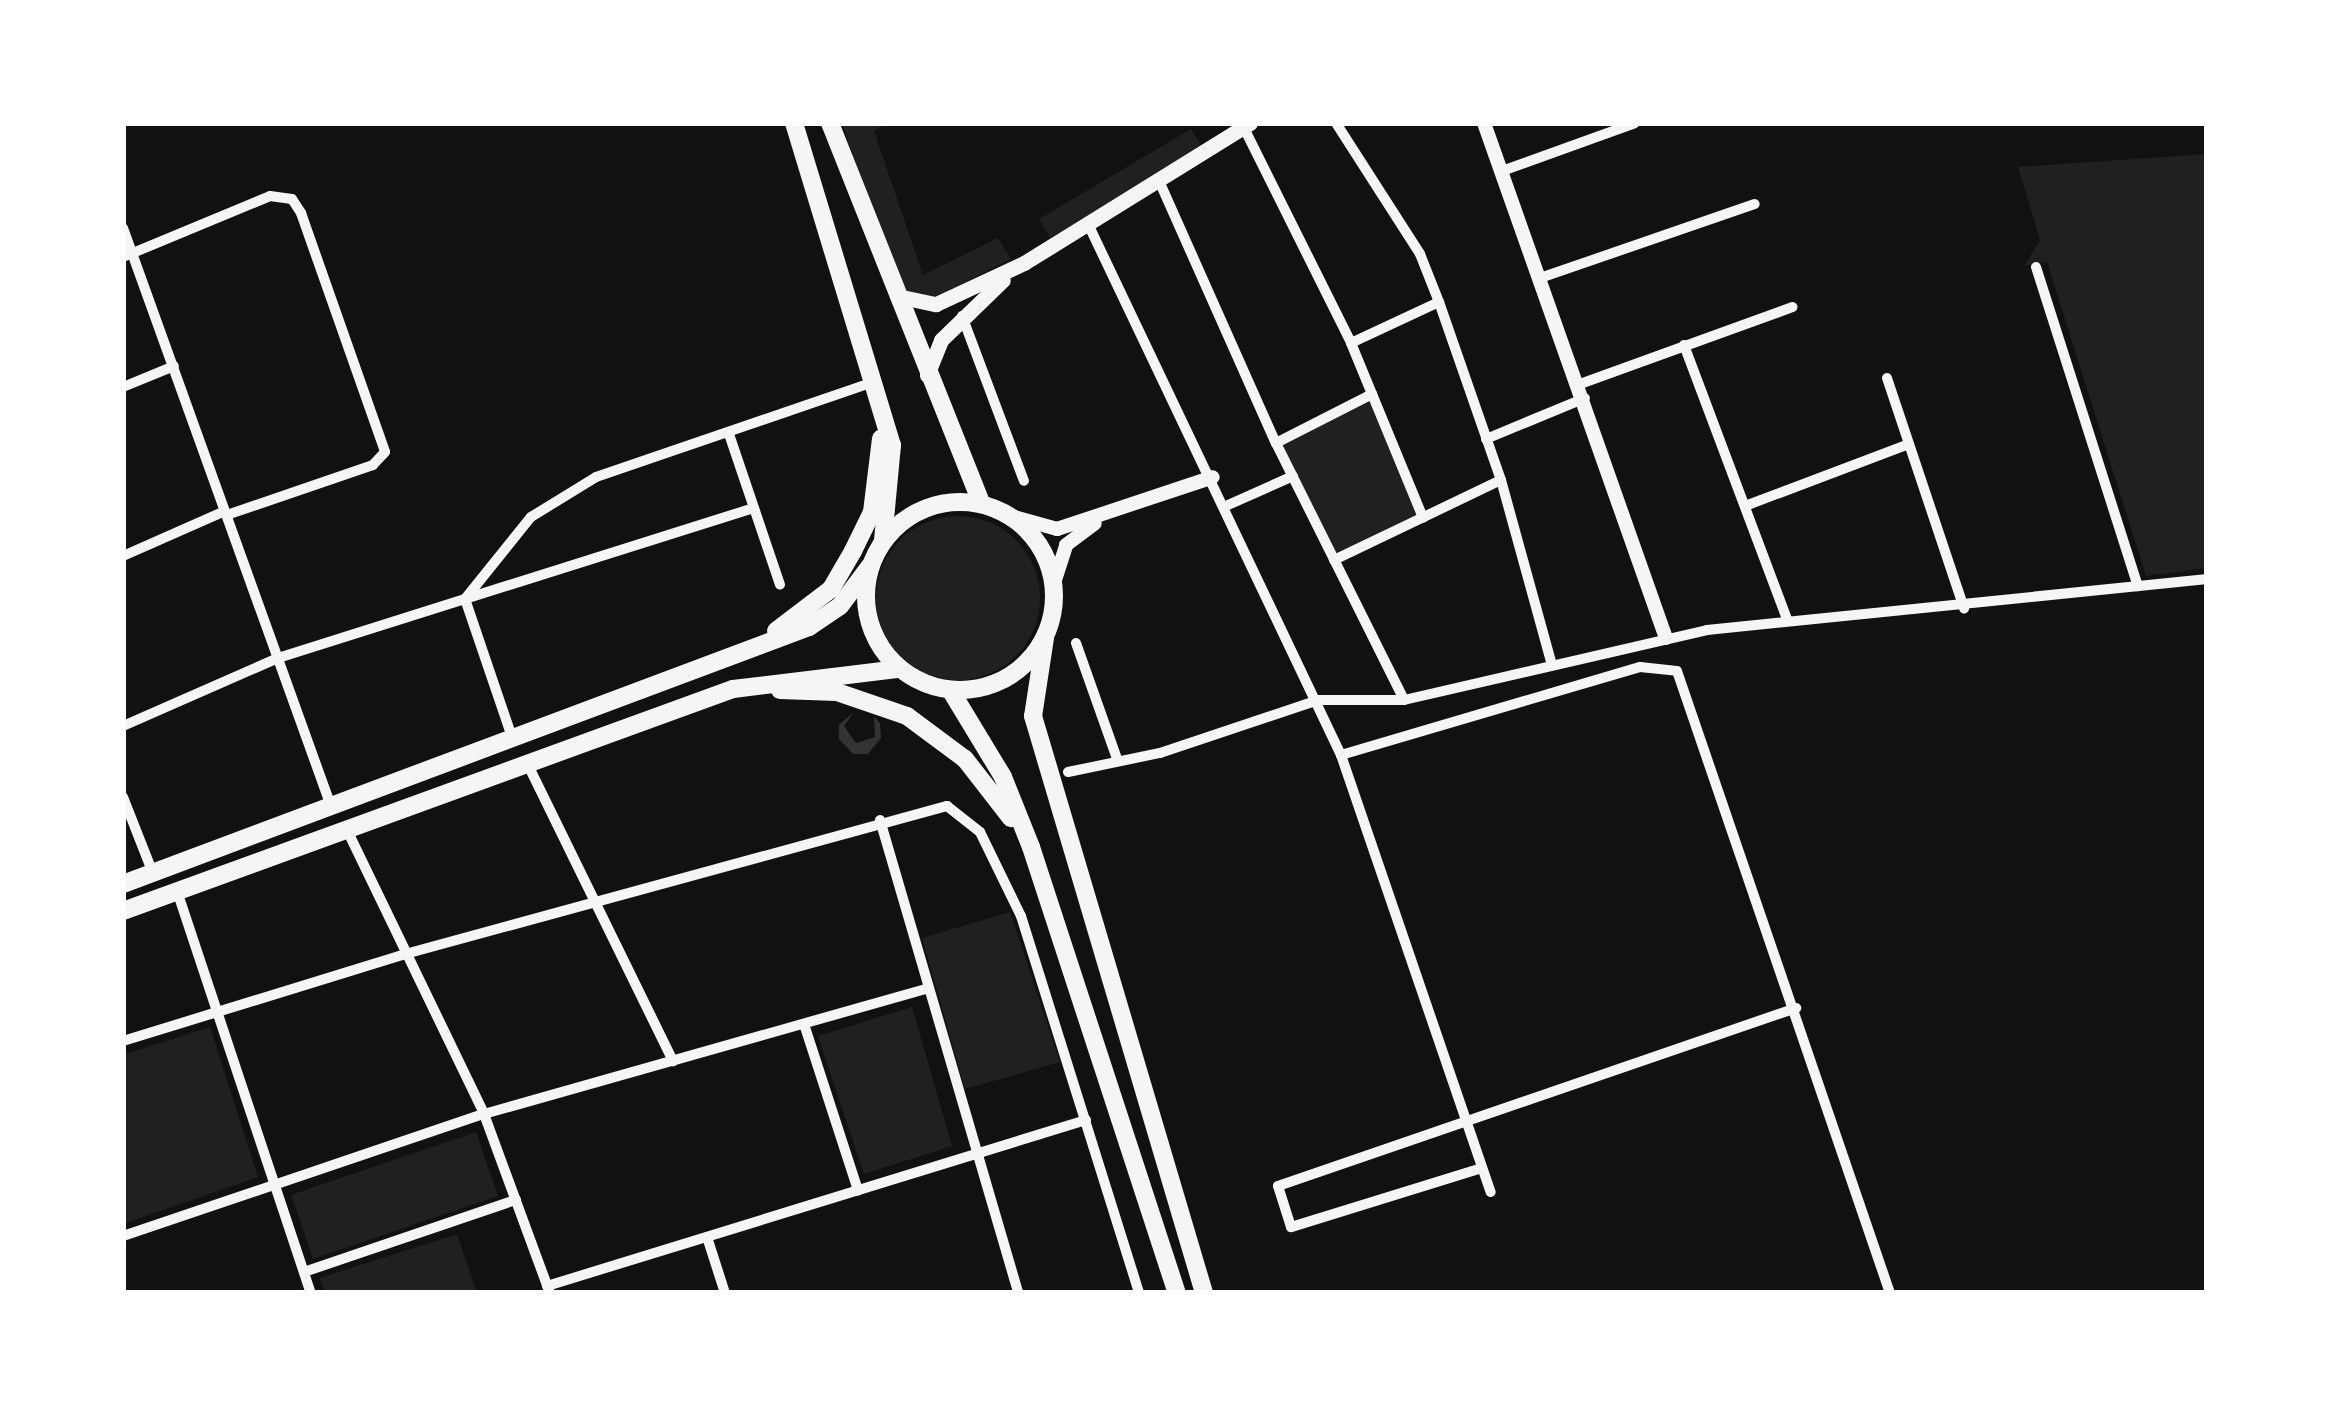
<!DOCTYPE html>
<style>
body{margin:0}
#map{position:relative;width:2330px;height:1416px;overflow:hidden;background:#111;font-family:"Source Sans 3",sans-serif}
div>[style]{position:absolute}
.green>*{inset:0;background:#202020}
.round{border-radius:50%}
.water>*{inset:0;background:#333}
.minor>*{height:10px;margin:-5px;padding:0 5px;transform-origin:5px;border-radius:5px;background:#f5f5f5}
.tertiary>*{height:14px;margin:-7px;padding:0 7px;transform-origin:7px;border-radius:7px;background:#f5f5f5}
.secondary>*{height:15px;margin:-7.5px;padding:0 7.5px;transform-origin:7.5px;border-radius:7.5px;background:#f5f5f5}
.trunk>*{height:18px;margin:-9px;padding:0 9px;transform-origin:9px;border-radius:9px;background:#f5f5f5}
.trunk>.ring{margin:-9px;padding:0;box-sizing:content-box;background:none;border:18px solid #f5f5f5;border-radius:50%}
span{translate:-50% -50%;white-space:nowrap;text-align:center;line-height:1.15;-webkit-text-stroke:12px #fff;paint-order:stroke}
.frame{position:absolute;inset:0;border:126px solid #fff;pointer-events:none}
</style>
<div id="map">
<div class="green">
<i style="clip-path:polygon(842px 123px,887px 123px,874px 131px,923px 275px,998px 238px,1011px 259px,930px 300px,899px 289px)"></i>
<i style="clip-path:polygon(1191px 129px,1202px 147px,1050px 238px,1039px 219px)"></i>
<i style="clip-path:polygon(2207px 154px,2207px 568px,2146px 576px,2047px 262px,2024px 266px,2040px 240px,2018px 167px)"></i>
<i style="clip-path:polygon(1372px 394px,1423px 518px,1334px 560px,1276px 443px)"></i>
<i class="round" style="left:876px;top:516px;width:164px;height:164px"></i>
<i style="clip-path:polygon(1010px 912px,1060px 1062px,965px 1089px,922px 938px)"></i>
<i style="clip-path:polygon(912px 1007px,952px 1146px,864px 1174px,818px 1036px)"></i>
<i style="clip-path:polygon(210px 1027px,258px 1177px,123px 1224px,123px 1055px)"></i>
<i style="clip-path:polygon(476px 1132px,498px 1196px,313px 1259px,291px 1195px)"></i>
<i style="clip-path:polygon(457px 1234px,477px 1293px,325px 1293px,320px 1278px)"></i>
</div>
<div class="water">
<i style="clip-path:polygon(854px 712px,844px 726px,856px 743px,875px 737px,874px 717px,880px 723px,881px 738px,868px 754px,853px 754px,839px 739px,839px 725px)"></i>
</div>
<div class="minor">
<i style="left:1336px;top:123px;width:156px;rotate:57.3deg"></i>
<i style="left:1420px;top:254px;width:52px;rotate:68.4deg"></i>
<i style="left:1439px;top:302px;width:188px;rotate:70.8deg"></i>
<i style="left:1501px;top:480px;width:192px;rotate:74.6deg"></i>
<i style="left:1244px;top:128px;width:240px;rotate:63.5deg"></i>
<i style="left:1351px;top:343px;width:189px;rotate:67.6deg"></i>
<i style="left:1502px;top:171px;width:141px;rotate:-19.8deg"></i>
<i style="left:1160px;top:183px;width:285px;rotate:66deg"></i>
<i style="left:1276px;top:443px;width:287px;rotate:63.5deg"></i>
<i style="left:1089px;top:226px;width:586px;rotate:64.53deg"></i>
<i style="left:1341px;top:755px;width:462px;rotate:71.1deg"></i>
<i style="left:123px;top:228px;width:614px;rotate:70.21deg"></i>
<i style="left:123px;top:257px;width:159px;rotate:-22.5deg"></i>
<i style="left:270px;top:196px;width:22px;rotate:8deg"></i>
<i style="left:292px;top:199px;width:17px;rotate:57deg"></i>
<i style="left:301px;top:213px;width:253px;rotate:70.6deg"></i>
<i style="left:385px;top:452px;width:18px;rotate:133deg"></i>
<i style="left:373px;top:465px;width:154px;rotate:161.1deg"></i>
<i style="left:2036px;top:267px;width:335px;rotate:72.3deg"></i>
<i style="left:1540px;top:278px;width:227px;rotate:-19deg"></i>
<i style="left:962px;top:316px;width:176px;rotate:69.4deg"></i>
<i style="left:1351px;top:343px;width:97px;rotate:-25deg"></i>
<i style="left:1684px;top:345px;width:295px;rotate:69.4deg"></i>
<i style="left:1887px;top:378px;width:243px;rotate:71.5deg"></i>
<i style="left:1580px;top:384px;width:226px;rotate:-19.9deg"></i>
<i style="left:123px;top:387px;width:55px;rotate:-22.4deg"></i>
<i style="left:729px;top:434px;width:159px;rotate:71.3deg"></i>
<i style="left:1486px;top:439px;width:107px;rotate:-22.5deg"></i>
<i style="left:1276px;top:443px;width:108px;rotate:-27deg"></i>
<i style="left:1228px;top:505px;width:71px;rotate:-24deg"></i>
<i style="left:1745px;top:506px;width:175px;rotate:-20.7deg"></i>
<i style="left:123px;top:556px;width:111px;rotate:-23.8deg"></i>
<i style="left:1334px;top:560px;width:185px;rotate:-25.6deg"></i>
<i style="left:1076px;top:643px;width:123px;rotate:70.5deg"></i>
<i style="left:123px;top:726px;width:169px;rotate:-23.7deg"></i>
<i style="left:278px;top:658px;width:498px;rotate:-17.5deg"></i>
<i style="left:513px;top:740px;width:149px;rotate:-108.8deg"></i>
<i style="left:465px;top:599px;width:105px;rotate:-51.2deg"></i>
<i style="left:531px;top:517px;width:76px;rotate:-31.6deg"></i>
<i style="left:596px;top:477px;width:296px;rotate:-18.9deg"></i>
<i style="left:1341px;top:755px;width:312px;rotate:-16.4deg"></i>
<i style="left:1640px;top:667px;width:37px;rotate:6deg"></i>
<i style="left:1677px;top:671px;width:657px;rotate:71.1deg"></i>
<i style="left:528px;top:765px;width:330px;rotate:63.9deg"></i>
<i style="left:1068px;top:772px;width:94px;rotate:-11.7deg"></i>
<i style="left:1160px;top:753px;width:167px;rotate:-18.5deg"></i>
<i style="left:1318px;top:700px;width:86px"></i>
<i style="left:1404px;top:700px;width:311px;rotate:-13deg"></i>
<i style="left:1707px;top:630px;width:503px;rotate:-5.82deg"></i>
<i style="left:123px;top:797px;width:82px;rotate:68.5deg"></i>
<i style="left:880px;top:820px;width:493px;rotate:73.7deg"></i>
<i style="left:347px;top:830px;width:315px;rotate:64.2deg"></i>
<i style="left:484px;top:1114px;width:191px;rotate:69.8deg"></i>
<i style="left:177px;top:891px;width:424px;rotate:71.6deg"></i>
<i style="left:804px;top:1024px;width:175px;rotate:72deg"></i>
<i style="left:123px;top:1041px;width:299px;rotate:-17.1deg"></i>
<i style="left:409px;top:953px;width:558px;rotate:-15.28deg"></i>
<i style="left:947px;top:806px;width:42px;rotate:38.2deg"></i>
<i style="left:980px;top:832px;width:93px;rotate:64deg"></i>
<i style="left:1021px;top:916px;width:395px;rotate:72.6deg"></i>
<i style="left:1482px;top:1168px;width:200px;rotate:162.8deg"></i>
<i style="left:1291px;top:1227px;width:43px;rotate:-107.6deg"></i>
<i style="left:1278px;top:1186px;width:548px;rotate:-18.96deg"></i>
<i style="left:123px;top:1236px;width:381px;rotate:-18.7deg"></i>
<i style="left:484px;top:1114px;width:459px;rotate:-15.8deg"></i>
<i style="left:707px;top:1237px;width:59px;rotate:72.2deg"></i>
<i style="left:304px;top:1272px;width:224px;rotate:-18.8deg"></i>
<i style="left:547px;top:1286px;width:564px;rotate:-17.12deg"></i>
</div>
<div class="tertiary">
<i style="left:1484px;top:123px;width:546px;rotate:70.54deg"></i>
<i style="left:1011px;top:516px;width:48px;rotate:15.8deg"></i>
<i style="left:1057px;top:529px;width:164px;rotate:-18.4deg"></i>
<i style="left:1054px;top:583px;width:40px;rotate:-72deg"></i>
<i style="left:1066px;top:545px;width:36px;rotate:-37deg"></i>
</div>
<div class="secondary">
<i style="left:897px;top:296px;width:40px;rotate:12deg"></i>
<i style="left:936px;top:304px;width:97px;rotate:-25deg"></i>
<i style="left:1024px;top:263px;width:266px;rotate:-31.8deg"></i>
<i style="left:927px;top:375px;width:38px;rotate:-68deg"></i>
<i style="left:941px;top:340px;width:86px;rotate:-44.1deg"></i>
</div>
<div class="trunk">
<i style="left:794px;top:123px;width:337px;rotate:73.1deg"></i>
<i style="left:892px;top:445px;width:96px;rotate:95.4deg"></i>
<i style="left:830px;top:123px;width:409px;rotate:68.3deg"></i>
<i class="ring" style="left:866px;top:502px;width:170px;height:170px"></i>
<i style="left:776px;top:631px;width:69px;rotate:-37.4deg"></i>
<i style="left:831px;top:589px;width:44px;rotate:-59.9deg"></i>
<i style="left:853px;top:551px;width:43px;rotate:-64deg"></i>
<i style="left:872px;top:512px;width:74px;rotate:-83deg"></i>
<i style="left:1045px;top:638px;width:79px;rotate:98.7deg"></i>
<i style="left:1033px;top:716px;width:602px;rotate:73.49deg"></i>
<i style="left:780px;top:690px;width:57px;rotate:2deg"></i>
<i style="left:837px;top:692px;width:74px;rotate:18.9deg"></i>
<i style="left:907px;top:716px;width:72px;rotate:36.6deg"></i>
<i style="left:965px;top:759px;width:75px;rotate:52.1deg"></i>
<i style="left:951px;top:691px;width:100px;rotate:58.8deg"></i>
<i style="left:1003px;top:777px;width:75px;rotate:68.2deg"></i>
<i style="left:1031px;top:847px;width:469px;rotate:71.9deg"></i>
<i style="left:123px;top:884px;width:733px;rotate:-20.54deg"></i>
<i style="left:809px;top:627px;width:37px;rotate:-34deg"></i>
<i style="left:840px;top:606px;width:50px;rotate:-53.1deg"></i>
<i style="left:123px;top:911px;width:649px;rotate:-20deg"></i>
<i style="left:733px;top:689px;width:167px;rotate:-6.9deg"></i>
</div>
<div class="frame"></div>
</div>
